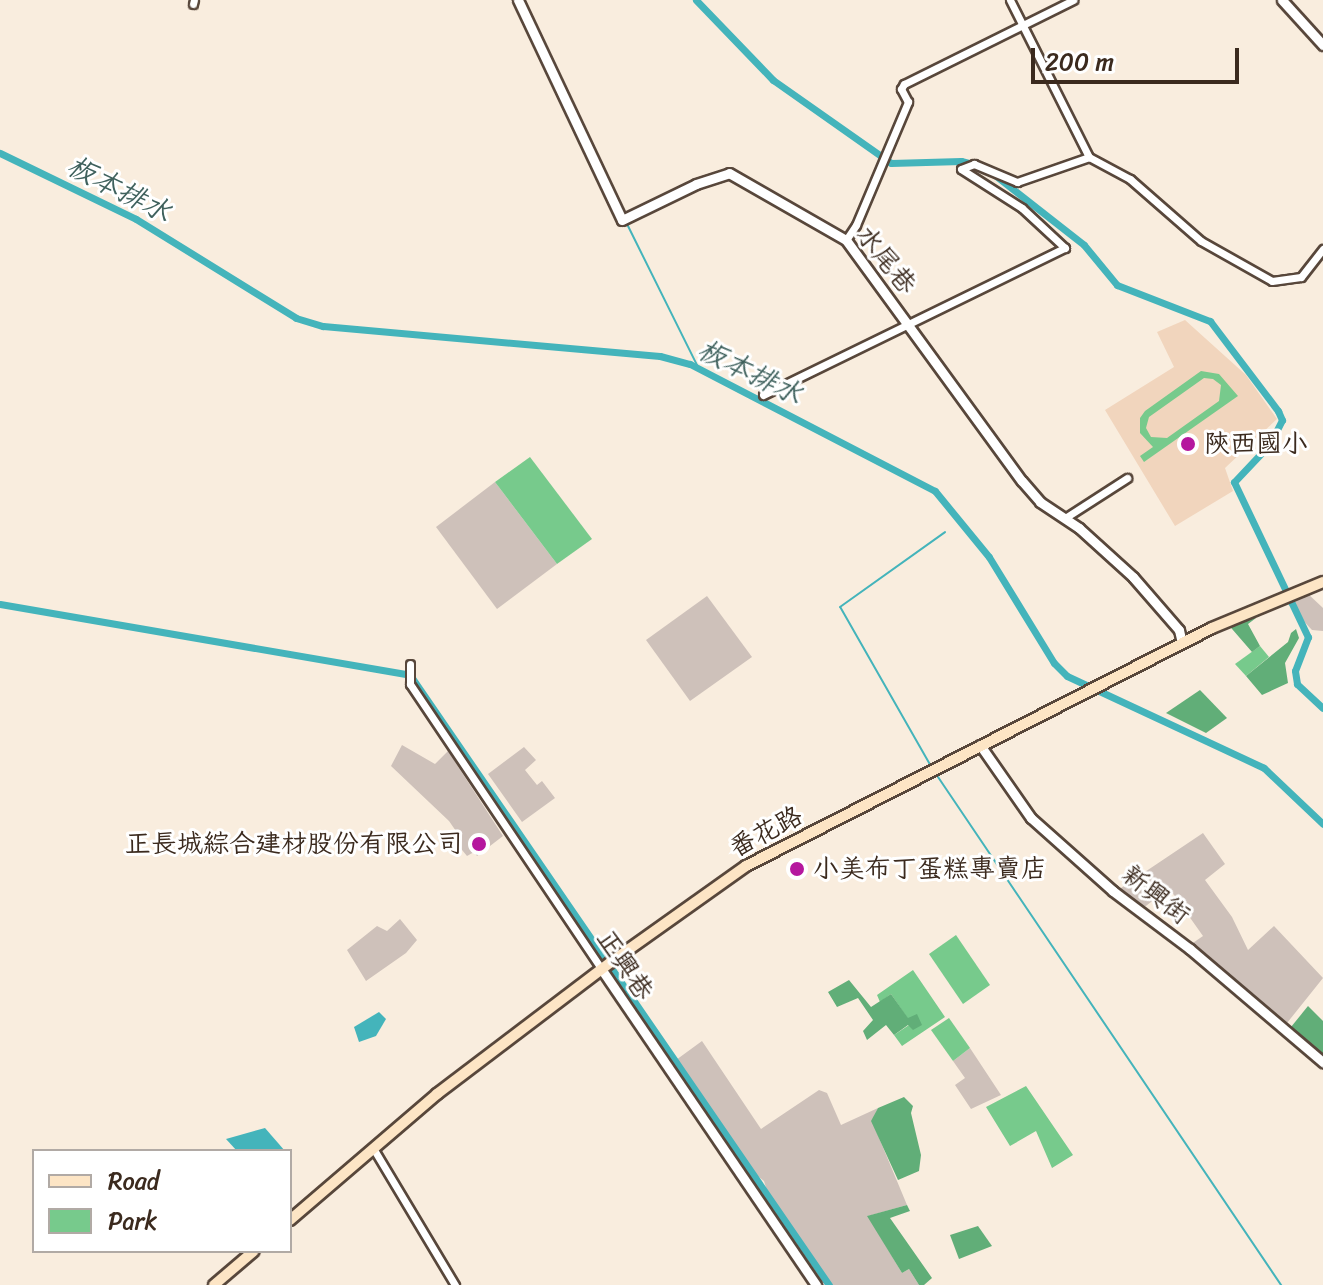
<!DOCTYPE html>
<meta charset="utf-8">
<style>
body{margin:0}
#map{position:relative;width:1323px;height:1285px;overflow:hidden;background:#f9edde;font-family:Sriracha,"LXGW WenKai TC",sans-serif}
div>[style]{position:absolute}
.built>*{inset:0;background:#f1d5bd}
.industrial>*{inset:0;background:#cec1ba}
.green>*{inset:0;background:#77ca8c}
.forest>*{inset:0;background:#61ae78}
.water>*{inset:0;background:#44b4bb}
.stream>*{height:2px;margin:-1px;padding:0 1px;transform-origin:1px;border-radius:1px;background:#44b4bb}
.canal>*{height:7px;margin:-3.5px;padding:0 3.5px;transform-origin:3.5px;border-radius:3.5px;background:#44b4bb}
.roads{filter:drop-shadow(2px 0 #58473b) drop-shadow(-2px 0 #58473b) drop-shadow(0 2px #58473b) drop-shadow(0 -2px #58473b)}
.minor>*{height:7px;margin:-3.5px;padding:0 3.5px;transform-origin:3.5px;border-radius:3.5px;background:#fff}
.tertiary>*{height:9px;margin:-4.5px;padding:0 4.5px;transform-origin:4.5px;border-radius:4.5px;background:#fff}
.secondary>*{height:10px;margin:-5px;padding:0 5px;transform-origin:5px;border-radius:5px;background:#fde5c5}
.dots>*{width:22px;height:22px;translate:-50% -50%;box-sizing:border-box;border:4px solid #fff;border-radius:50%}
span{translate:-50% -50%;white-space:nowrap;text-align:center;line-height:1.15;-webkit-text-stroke:6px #fff;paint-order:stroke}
.street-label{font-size:26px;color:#3b2a1e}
.poi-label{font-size:26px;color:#3b2a1e}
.left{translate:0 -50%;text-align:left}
.right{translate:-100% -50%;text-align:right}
.water-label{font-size:28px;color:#3f615d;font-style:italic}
.legend{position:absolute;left:32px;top:1149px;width:260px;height:104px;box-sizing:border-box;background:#fff;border:2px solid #b1aaa5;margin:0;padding:10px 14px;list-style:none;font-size:24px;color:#3b2a1e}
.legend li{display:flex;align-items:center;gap:16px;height:40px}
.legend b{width:40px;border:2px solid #b1aaa5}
.scale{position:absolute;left:1031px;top:48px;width:208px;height:36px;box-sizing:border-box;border:4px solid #3b2a1e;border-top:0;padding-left:10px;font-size:24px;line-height:28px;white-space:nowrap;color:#3b2a1e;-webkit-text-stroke:6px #fff;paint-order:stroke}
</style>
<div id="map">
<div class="built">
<i style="clip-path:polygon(1185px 320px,1246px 375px,1277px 419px,1225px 468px,1233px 491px,1175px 526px,1105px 410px,1174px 367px,1157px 332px)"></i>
</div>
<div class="industrial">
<i style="clip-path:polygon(495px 482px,557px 564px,497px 609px,436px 527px)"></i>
<i style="clip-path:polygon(1306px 592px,1323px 608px,1323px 631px,1312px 630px,1285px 601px)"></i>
<i style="clip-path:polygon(707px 596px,752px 657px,690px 701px,646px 640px)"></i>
<i style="clip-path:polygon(402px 745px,435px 764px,448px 751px,503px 836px,477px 856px,474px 852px,467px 856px,453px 839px,458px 834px,449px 821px,391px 766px)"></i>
<i style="clip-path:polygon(524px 747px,536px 760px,525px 770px,537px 785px,542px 781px,555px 798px,522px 822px,488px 774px)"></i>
<i style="clip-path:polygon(1203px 833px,1225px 864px,1205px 880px,1232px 917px,1248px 950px,1274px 926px,1323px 978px,1283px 1028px,1187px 947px,1203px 936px,1169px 888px,1142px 909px,1121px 892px,1121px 888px)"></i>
<i style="clip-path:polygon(400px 919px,417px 940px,406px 953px,366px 981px,347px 950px,377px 926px,387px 931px)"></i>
<i style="clip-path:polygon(702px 1041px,761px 1129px,819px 1090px,827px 1093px,841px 1125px,878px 1108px,872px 1121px,907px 1205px,868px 1216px,902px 1273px,909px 1269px,919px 1285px,827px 1285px,769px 1197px,764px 1181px,749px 1169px,676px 1060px)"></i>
<i style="clip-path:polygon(970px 1048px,1001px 1095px,971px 1109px,955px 1085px,965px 1078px,953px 1061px)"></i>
</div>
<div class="green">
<i style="clip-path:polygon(evenodd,1201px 371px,1219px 374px,1238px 396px,1144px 462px,1140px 456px,1153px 447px,1140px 433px,1140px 418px,1145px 411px,1201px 371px,1204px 378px,1213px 379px,1221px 385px,1219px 401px,1167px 438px,1151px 437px,1146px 428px,1149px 417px,1204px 378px)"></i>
<i style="clip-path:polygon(530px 457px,592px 539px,557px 564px,495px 482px)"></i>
<i style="clip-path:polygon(1260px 646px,1269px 657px,1246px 676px,1235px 664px)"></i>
<i style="clip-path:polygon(956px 935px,990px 985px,963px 1004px,929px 954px)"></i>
<i style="clip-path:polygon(913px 970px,945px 1017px,902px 1046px,894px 1035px,909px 1025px,908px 1019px,891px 994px,880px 1002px,877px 995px)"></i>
<i style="clip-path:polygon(949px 1018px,970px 1048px,953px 1061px,931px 1030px)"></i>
<i style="clip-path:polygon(1026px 1086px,1073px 1155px,1052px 1168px,1036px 1131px,1010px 1146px,986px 1107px)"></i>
</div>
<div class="forest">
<i style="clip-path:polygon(1255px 610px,1256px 618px,1248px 624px,1260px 646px,1252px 652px,1226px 622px)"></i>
<i style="clip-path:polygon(1296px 629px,1299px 638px,1285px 663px,1288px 683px,1262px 695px,1246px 676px,1288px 642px,1291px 633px)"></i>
<i style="clip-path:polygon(1200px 690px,1227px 718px,1206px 733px,1166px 713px)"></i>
<i style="clip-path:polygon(849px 980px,871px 1007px,891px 994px,908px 1018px,917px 1014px,922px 1025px,913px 1030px,908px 1025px,894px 1035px,886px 1025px,867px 1040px,863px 1031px,873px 1020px,858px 998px,837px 1007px,828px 992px)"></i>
<i style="clip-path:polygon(1308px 1006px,1323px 1021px,1323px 1065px,1287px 1032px)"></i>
<i style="clip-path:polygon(904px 1097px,913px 1106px,911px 1113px,921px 1155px,919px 1171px,898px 1180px,871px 1121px,878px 1108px)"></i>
<i style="clip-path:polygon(907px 1205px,910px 1211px,890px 1218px,932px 1278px,924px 1285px,919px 1285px,909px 1269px,902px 1273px,867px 1216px)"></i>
<i style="clip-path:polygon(978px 1226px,992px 1246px,959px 1259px,950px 1235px)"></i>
</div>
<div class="water">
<i style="clip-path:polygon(379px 1012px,386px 1019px,376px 1036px,359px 1042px,354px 1027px)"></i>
<i style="clip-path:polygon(265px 1128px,285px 1151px,237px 1151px,226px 1139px)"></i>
</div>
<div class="stream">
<i style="left:627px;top:224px;width:162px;rotate:63.6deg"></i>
<i style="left:932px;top:768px;width:185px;rotate:-119.7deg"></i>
<i style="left:840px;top:607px;width:129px;rotate:-35.5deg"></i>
<i style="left:936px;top:774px;width:617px;rotate:55.97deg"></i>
</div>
<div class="canal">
<i style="left:696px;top:0;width:111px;rotate:46.1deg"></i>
<i style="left:773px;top:80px;width:144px;rotate:35.1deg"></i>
<i style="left:891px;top:163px;width:70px;rotate:-1.6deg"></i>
<i style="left:961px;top:161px;width:16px;rotate:14deg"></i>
<i style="left:0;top:153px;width:151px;rotate:25.9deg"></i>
<i style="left:136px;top:219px;width:188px;rotate:31.7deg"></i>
<i style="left:296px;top:318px;width:28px;rotate:17deg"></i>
<i style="left:323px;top:326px;width:338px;rotate:5.1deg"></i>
<i style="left:660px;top:356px;width:31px;rotate:15deg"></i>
<i style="left:690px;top:364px;width:276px;rotate:27.4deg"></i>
<i style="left:935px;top:491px;width:85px;rotate:50.7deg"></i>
<i style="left:989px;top:557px;width:124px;rotate:58.5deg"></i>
<i style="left:1054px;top:663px;width:18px;rotate:45deg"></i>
<i style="left:1067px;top:676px;width:217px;rotate:25deg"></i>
<i style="left:1264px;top:768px;width:81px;rotate:43.5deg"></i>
<i style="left:991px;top:172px;width:118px;rotate:38.1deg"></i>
<i style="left:1084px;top:245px;width:52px;rotate:50.5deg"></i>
<i style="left:1117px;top:285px;width:100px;rotate:21.2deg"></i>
<i style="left:1210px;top:321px;width:113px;rotate:52.9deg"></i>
<i style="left:1278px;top:411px;width:10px;rotate:66deg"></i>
<i style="left:1282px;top:420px;width:28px;rotate:117deg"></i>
<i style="left:1269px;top:445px;width:51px;rotate:133.4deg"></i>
<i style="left:1234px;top:482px;width:172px;rotate:64.5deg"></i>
<i style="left:1308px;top:637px;width:36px;rotate:111deg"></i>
<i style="left:1295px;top:671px;width:13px;rotate:81deg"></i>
<i style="left:1297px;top:684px;width:35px;rotate:43deg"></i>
<i style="left:0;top:604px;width:416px;rotate:9.8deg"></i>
<i style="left:410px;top:675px;width:740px;rotate:55.52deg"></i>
</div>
<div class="roads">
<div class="minor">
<i style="left:1010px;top:0;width:176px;rotate:63.3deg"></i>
<i style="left:193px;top:4px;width:4px;rotate:-76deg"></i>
<i style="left:961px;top:169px;width:14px;rotate:-21deg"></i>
<i style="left:974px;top:164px;width:47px;rotate:22.7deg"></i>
<i style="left:1017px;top:182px;width:76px;rotate:-19.1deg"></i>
<i style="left:1089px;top:157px;width:47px;rotate:28.2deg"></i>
<i style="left:1130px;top:179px;width:94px;rotate:41.1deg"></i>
<i style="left:1201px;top:241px;width:81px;rotate:29.4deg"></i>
<i style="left:1272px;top:281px;width:29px;rotate:-8deg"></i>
<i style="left:1301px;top:277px;width:36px;rotate:-52deg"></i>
<i style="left:846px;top:240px;width:18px;rotate:-56deg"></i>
<i style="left:856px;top:225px;width:134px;rotate:-67.1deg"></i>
<i style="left:908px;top:102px;width:15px;rotate:-118deg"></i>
<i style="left:901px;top:89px;width:6px;rotate:-59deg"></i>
<i style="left:904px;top:84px;width:189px;rotate:-26.4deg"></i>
<i style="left:763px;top:395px;width:336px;rotate:-26deg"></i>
<i style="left:1065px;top:248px;width:59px;rotate:-137.1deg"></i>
<i style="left:1022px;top:208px;width:72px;rotate:-147.4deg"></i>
<i style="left:1065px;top:518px;width:74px;rotate:-32.8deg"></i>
<i style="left:410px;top:664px;width:20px;rotate:90deg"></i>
<i style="left:410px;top:684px;width:344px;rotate:56.1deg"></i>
<i style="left:373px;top:1148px;width:160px;rotate:59.1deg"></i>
</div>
<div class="tertiary">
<i style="left:518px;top:0;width:243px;rotate:64.7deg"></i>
<i style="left:622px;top:220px;width:82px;rotate:-25.9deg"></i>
<i style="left:696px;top:184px;width:35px;rotate:-18deg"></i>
<i style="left:729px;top:173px;width:135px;rotate:29.8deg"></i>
<i style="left:846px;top:240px;width:298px;rotate:53.9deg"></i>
<i style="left:1022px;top:481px;width:28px;rotate:49deg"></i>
<i style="left:1040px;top:502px;width:47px;rotate:33.7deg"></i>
<i style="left:1079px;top:528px;width:73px;rotate:42.2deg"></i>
<i style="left:1133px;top:577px;width:70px;rotate:49deg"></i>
<i style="left:1179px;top:630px;width:13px;rotate:77deg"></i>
<i style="left:1282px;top:0;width:61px;rotate:47.7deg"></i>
<i style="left:980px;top:745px;width:89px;rotate:55.1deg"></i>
<i style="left:1031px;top:818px;width:110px;rotate:41.7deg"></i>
<i style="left:1113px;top:891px;width:96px;rotate:37deg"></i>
<i style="left:1190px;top:949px;width:175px;rotate:40.4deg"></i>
<i style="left:602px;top:970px;width:381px;rotate:55.8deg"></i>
</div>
<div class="secondary">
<i style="left:290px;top:1220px;width:194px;rotate:-40.6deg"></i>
<i style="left:437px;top:1094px;width:218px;rotate:-37.2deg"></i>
<i style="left:611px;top:962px;width:166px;rotate:-35.4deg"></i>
<i style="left:746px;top:866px;width:523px;rotate:-27.05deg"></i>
<i style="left:1212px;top:628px;width:120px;rotate:-22.5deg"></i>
<i style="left:214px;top:1285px;width:52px;rotate:-40.4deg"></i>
</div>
</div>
<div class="dots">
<i style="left:1188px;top:444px;background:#b5179e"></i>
<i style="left:479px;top:844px;background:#b5179e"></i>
<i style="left:797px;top:869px;background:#b5179e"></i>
</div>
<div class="street-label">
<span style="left:886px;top:260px;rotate:51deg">水尾巷</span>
<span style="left:766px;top:832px;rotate:-28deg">番花路</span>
<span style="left:1156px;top:895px;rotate:38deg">新興街</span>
<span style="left:625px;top:965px;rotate:56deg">正興巷</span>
</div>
<div class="poi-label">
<span class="left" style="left:1204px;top:444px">陝西國小</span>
<span class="right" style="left:463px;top:844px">正長城綜合建材股份有限公司</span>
<span class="left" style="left:813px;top:869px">小美布丁蛋糕專賣店</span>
</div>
<div class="water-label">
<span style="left:119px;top:189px;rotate:27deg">板本排水</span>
<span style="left:750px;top:372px;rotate:26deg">板本排水</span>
</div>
<ul class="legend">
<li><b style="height:10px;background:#fde5c5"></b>Road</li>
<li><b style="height:22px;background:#77ca8c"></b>Park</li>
</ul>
<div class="scale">200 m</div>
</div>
